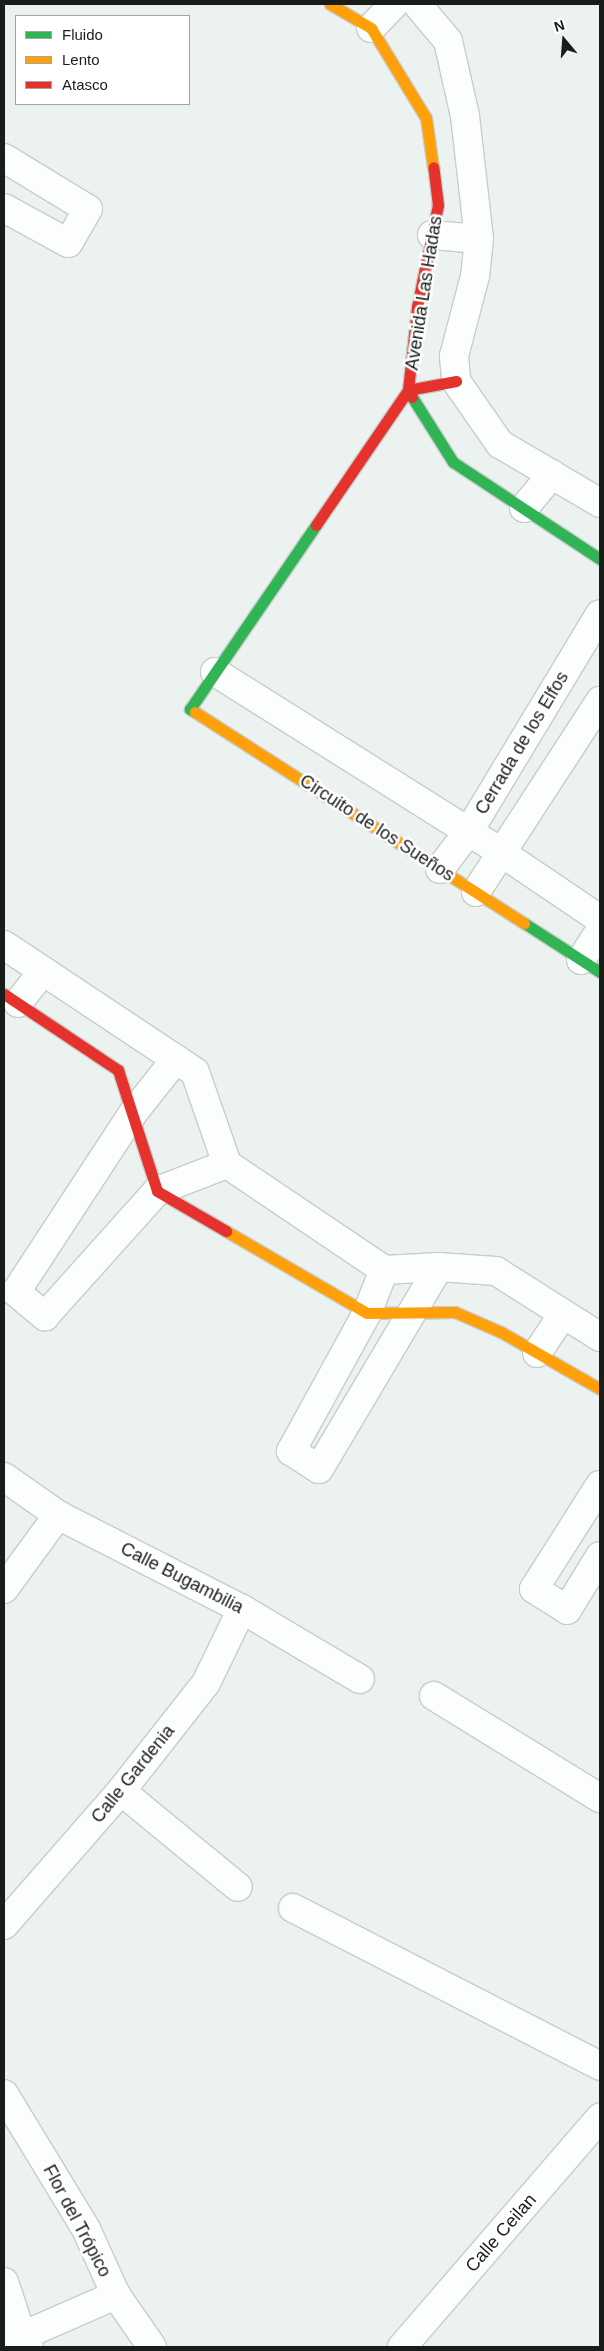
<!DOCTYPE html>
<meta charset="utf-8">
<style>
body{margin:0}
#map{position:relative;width:604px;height:2351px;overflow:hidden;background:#ecf2ef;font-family:Arial,sans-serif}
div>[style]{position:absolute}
.roads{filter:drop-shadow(1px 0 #c8cdca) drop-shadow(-1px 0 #c8cdca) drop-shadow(0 1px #c8cdca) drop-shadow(0 -1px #c8cdca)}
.street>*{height:28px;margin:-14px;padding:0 14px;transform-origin:14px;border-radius:14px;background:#fcfdfd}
.fast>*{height:11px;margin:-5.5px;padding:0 5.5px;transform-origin:5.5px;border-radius:5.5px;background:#30b455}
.slow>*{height:11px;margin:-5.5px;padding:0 5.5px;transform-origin:5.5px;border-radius:5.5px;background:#ff9f0a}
.jam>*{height:11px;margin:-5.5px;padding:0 5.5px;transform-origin:5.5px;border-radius:5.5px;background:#e5322d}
span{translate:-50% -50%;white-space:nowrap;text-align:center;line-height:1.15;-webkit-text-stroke:5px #fff;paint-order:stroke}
.street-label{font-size:18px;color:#181d1a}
.frame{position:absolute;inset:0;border:5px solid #181d1a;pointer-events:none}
.legend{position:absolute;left:15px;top:15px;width:175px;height:90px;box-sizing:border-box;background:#fff;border:1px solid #a3a5a3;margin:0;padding:6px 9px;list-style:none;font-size:15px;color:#181d1a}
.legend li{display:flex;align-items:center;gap:10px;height:25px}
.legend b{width:25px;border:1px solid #a3a5a3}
.north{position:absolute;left:539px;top:15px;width:50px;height:50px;-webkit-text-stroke:4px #fff;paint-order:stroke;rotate:342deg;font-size:14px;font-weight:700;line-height:20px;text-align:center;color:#181d1a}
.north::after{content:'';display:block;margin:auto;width:18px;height:22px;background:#181d1a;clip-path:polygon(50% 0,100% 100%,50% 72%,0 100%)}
</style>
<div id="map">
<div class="roads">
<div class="street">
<i style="left:417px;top:4px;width:48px;rotate:50deg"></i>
<i style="left:448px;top:41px;width:77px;rotate:77.2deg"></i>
<i style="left:465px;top:116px;width:124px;rotate:83.5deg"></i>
<i style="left:479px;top:239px;width:37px;rotate:96deg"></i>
<i style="left:475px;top:276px;width:83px;rotate:104.7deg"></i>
<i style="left:454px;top:356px;width:25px;rotate:85deg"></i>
<i style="left:456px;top:381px;width:77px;rotate:55.1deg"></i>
<i style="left:500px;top:444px;width:116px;rotate:30.5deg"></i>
<i style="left:371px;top:28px;width:33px;rotate:-46deg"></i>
<i style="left:4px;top:158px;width:98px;rotate:31.3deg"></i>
<i style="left:88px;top:209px;width:39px;rotate:120deg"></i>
<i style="left:68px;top:243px;width:73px;rotate:-151.3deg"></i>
<i style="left:432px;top:235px;width:47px;rotate:4.9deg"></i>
<i style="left:524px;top:508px;width:44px;rotate:-50.5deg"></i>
<i style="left:215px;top:672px;width:339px;rotate:32.2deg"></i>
<i style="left:502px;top:853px;width:118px;rotate:34deg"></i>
<i style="left:440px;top:869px;width:48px;rotate:-52.7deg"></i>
<i style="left:469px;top:831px;width:253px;rotate:-58.9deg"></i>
<i style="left:476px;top:892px;width:228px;rotate:-57deg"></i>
<i style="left:4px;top:945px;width:229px;rotate:33.6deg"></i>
<i style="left:195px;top:1072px;width:97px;rotate:70.8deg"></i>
<i style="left:227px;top:1164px;width:189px;rotate:34deg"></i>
<i style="left:384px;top:1270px;width:55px;rotate:-3.1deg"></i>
<i style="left:439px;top:1267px;width:57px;rotate:4deg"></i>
<i style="left:496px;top:1271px;width:123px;rotate:32.4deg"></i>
<i style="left:581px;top:960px;width:35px;rotate:-57deg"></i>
<i style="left:18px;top:1003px;width:41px;rotate:-52deg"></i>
<i style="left:176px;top:1059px;width:69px;rotate:128.5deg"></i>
<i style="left:133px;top:1113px;width:214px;rotate:123.2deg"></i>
<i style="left:16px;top:1292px;width:38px;rotate:40deg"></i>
<i style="left:45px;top:1316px;width:168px;rotate:-48.1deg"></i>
<i style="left:157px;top:1191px;width:75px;rotate:-21.1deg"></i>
<i style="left:384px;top:1270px;width:46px;rotate:111.6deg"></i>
<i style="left:367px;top:1313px;width:158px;rotate:118.8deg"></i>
<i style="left:291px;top:1451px;width:33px;rotate:33deg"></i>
<i style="left:319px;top:1469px;width:235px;rotate:-59.3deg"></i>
<i style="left:537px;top:1353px;width:47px;rotate:-56.3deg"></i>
<i style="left:4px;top:1477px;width:66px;rotate:35.1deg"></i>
<i style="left:58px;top:1515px;width:207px;rotate:27.1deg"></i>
<i style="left:242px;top:1609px;width:137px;rotate:30.7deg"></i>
<i style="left:600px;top:1485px;width:123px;rotate:122.4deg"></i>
<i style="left:534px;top:1589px;width:39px;rotate:32deg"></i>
<i style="left:567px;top:1610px;width:63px;rotate:-58.6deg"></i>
<i style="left:4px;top:1589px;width:92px;rotate:-53.9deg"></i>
<i style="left:434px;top:1696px;width:195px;rotate:31.6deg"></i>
<i style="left:121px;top:1791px;width:151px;rotate:39.4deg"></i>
<i style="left:293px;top:1908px;width:345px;rotate:27.2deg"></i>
<i style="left:4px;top:1925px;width:178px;rotate:-48.9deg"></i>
<i style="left:121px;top:1791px;width:137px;rotate:-51.8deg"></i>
<i style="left:206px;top:1683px;width:82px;rotate:-64.1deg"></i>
<i style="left:4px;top:2094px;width:158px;rotate:58.7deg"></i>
<i style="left:86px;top:2229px;width:72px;rotate:65.6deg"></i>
<i style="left:116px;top:2295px;width:63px;rotate:55.3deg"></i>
<i style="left:4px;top:2282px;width:57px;rotate:71.6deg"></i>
<i style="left:22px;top:2336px;width:13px;rotate:58deg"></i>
<i style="left:4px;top:2339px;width:18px;rotate:-9deg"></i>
<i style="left:22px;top:2336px;width:103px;rotate:-23.6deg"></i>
<i style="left:402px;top:2347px;width:303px;rotate:-49.2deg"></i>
</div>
<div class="fast">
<i style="left:412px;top:397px;width:77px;rotate:57.8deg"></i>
<i style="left:453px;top:462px;width:176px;rotate:33.4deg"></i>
<i style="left:195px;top:712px;width:6px;rotate:-149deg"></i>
<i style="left:190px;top:709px;width:223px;rotate:-55.6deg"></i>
<i style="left:524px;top:923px;width:90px;rotate:32.8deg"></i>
</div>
<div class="slow">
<i style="left:330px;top:4px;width:48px;rotate:30.3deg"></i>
<i style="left:371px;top:28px;width:105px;rotate:58.6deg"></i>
<i style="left:426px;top:118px;width:49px;rotate:81.9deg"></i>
<i style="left:195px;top:712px;width:391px;rotate:32.7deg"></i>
<i style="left:226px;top:1231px;width:163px;rotate:30.2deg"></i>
<i style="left:367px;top:1313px;width:88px;rotate:-0.7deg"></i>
<i style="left:455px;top:1312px;width:50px;rotate:23.5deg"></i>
<i style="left:501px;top:1332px;width:114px;rotate:29.9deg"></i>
</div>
<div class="jam">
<i style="left:412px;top:397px;width:8px;rotate:-120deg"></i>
<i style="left:408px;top:390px;width:83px;rotate:-83.8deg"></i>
<i style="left:417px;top:307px;width:104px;rotate:-78.4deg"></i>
<i style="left:438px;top:205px;width:38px;rotate:-97deg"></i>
<i style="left:316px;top:525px;width:163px;rotate:-55.7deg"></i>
<i style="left:408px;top:390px;width:49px;rotate:-10.6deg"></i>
<i style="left:4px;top:994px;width:137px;rotate:33.7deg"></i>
<i style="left:118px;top:1070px;width:127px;rotate:72.1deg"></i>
<i style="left:157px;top:1191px;width:80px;rotate:30.1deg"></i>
</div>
</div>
<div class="street-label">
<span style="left:424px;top:293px;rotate:-81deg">Avenida Las Hadas</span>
<span style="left:522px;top:743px;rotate:-59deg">Cerrada de los Elfos</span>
<span style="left:377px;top:828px;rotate:33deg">Circuito de los Sueños</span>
<span style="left:182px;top:1578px;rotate:27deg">Calle Bugambilia</span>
<span style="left:133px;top:1774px;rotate:-51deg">Calle Gardenia</span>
<span style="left:77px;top:2221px;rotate:62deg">Flor del Trópico</span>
<span style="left:501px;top:2233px;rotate:-49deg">Calle Ceilan</span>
</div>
<div class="frame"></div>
<ul class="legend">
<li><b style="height:6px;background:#30b455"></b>Fluido</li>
<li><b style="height:6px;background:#ff9f0a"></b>Lento</li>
<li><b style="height:6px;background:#e5322d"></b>Atasco</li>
</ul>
<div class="north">N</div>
</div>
